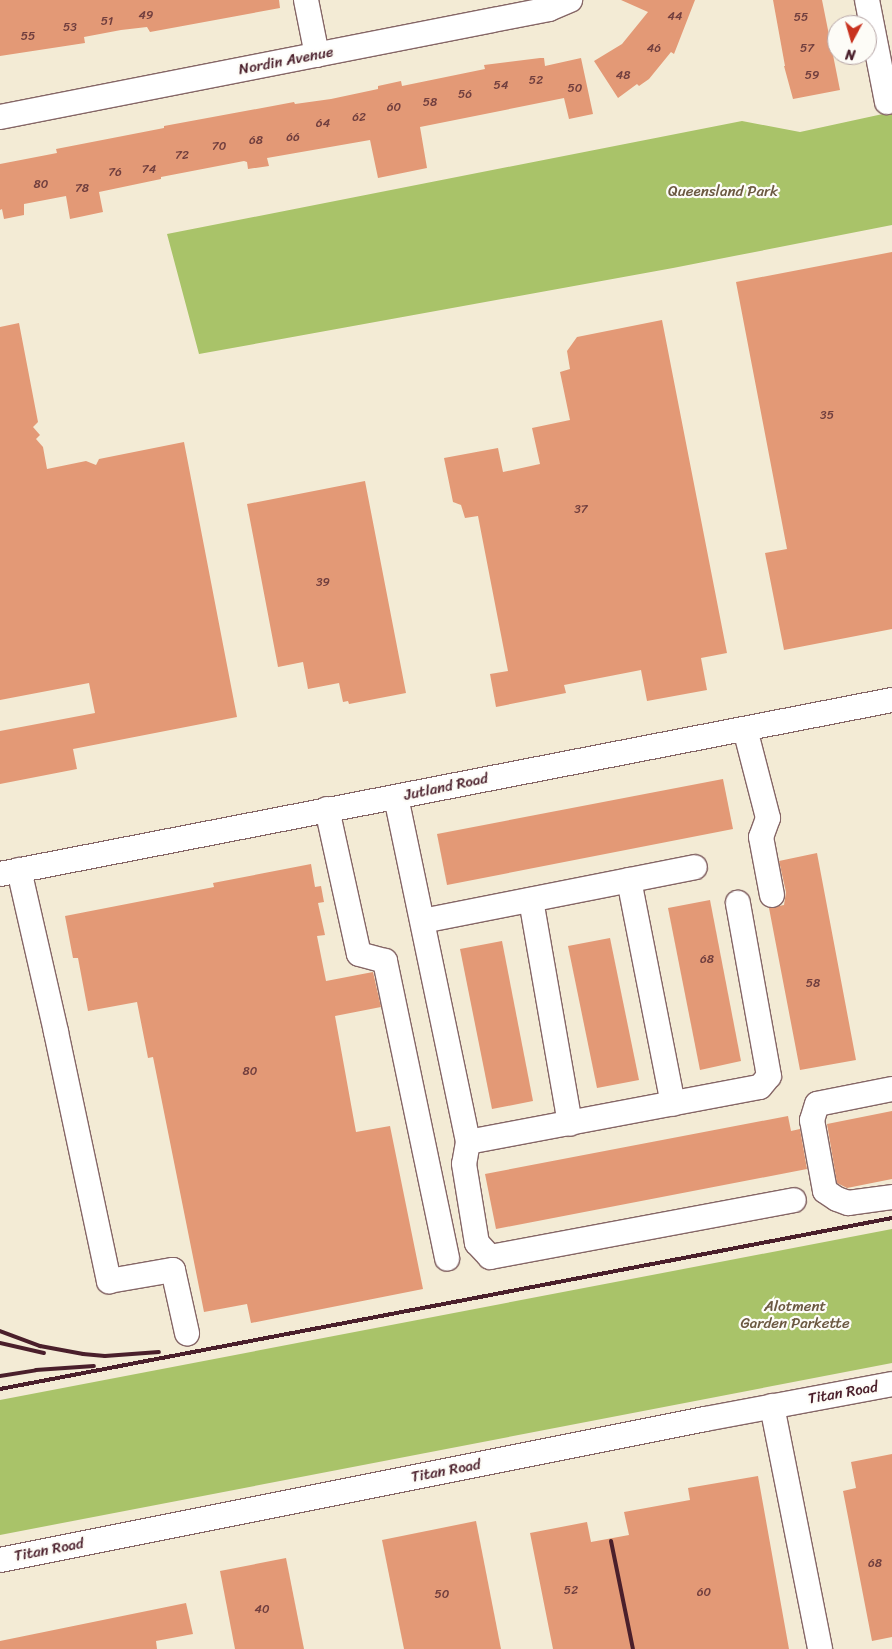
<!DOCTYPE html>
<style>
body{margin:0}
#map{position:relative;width:892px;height:1649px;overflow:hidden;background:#f3ebd5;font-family:Sriracha,sans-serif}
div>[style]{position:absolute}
.green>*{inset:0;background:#a9c369}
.building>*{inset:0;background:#e39976}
.roads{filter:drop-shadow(1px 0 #856666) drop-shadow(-1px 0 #856666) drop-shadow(0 1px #856666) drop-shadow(0 -1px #856666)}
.minor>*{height:24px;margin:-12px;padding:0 12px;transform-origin:12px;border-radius:12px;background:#fff}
.rail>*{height:4px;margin:-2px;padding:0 2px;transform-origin:2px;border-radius:2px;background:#4a1f2b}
span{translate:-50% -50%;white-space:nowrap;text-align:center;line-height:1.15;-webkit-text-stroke:4.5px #fdfcf7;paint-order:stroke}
.number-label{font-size:12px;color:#703e3e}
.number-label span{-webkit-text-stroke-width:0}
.street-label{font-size:15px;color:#4a1f2b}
.park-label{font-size:15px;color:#6b5841}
.north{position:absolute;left:827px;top:15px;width:50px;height:50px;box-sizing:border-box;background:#fdfcf7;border:1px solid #b5a4a5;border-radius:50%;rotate:186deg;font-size:14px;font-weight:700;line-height:20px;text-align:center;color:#4a1f2b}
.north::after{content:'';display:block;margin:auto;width:18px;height:22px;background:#c8321e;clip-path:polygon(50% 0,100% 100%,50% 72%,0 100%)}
</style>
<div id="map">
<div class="green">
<i style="clip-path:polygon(892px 112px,892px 225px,673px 268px,199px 354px,167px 234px,742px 121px,800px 132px)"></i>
<i style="clip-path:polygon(892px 1229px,892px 1363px,0 1535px,0 1400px)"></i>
</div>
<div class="building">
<i style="clip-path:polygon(0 0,279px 0,280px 8px,150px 32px,147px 27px,121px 30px,84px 37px,85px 43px,0 56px)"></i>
<i style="clip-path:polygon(621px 0,695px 0,674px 54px,671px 52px,649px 79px,639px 86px,637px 84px,618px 98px,594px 61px,622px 44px,648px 12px)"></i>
<i style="clip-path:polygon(773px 0,822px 0,840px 90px,793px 99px,784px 66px,785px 66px)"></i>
<i style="clip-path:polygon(540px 58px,544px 58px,545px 66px,581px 58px,593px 114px,569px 119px,564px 98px,420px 127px,427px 168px,378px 178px,370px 140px,267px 158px,269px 166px,248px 169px,247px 162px,244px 161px,161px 177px,161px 179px,99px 192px,103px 212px,70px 219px,66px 196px,24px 204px,24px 215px,4px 219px,2px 209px,0 210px,0 164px,57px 153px,56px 149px,164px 128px,164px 126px,294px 102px,295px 104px,331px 99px,378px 89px,378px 86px,401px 81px,402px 86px,485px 69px,484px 65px)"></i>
<i style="clip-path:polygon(892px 252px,892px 629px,784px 650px,765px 553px,787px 549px,736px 282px)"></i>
<i style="clip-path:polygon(662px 320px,727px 653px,701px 658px,707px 690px,647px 701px,641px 670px,564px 685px,566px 693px,496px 707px,490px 674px,508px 671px,478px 516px,465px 518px,461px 505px,453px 502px,444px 458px,498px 448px,503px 472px,540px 464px,532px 428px,570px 420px,560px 372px,570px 369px,567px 351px,577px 337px)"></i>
<i style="clip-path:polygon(19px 323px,38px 422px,33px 427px,40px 435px,36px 439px,43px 447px,47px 469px,86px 461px,96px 465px,99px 459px,184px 442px,237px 717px,73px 749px,77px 769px,0 784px,0 731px,95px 713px,89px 683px,0 700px,0 327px)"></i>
<i style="clip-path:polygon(365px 481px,406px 693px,349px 704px,348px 701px,343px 702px,339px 683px,308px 689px,303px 662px,278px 667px,247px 504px)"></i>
<i style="clip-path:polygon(723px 779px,733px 829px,447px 885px,437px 834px)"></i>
<i style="clip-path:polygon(817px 853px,856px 1060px,800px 1070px,769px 908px,784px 905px,786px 892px,779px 861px)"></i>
<i style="clip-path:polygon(311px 864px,315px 887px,321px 886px,324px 902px,318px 903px,325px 935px,317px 936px,326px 981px,373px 972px,381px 1007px,335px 1016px,356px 1132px,390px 1126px,423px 1289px,251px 1323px,247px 1304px,204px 1312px,153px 1057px,148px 1058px,137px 1002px,88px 1011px,78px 958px,73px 958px,65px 916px,214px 887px,213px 883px)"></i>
<i style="clip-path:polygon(710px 900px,741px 1061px,700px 1070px,668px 908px)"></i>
<i style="clip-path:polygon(610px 938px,639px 1080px,597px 1088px,568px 946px)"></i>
<i style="clip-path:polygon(502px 941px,533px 1101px,492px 1109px,460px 949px)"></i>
<i style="clip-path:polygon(892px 1111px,892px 1179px,847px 1188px,837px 1183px,827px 1124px)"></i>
<i style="clip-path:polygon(788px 1116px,791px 1131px,800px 1129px,807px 1169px,496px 1229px,485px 1174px)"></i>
<i style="clip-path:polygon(892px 1454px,892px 1637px,872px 1641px,843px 1491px,856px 1488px,851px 1462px)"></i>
<i style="clip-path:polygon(758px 1476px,789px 1649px,553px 1649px,530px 1533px,587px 1522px,591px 1542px,629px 1535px,624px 1512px,690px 1500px,688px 1488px)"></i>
<i style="clip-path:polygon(476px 1521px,501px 1649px,404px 1649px,382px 1540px)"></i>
<i style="clip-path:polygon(286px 1558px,304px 1649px,235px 1649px,220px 1571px)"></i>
<i style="clip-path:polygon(186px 1603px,193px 1634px,156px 1641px,157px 1649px,0 1649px,0 1641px)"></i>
</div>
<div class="roads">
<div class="minor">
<i style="left:306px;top:0;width:56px;rotate:78.7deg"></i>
<i style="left:867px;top:0;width:104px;rotate:78.9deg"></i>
<i style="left:0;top:117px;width:560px;rotate:-11.13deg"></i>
<i style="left:549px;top:9px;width:23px;rotate:-23deg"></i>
<i style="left:745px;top:729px;width:92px;rotate:75.5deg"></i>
<i style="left:768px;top:818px;width:20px;rotate:110deg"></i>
<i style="left:761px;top:837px;width:59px;rotate:79.3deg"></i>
<i style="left:396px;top:797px;width:352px;rotate:78.2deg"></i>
<i style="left:468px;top:1142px;width:22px;rotate:100deg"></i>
<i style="left:464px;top:1164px;width:80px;rotate:80.7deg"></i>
<i style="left:477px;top:1243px;width:19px;rotate:47deg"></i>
<i style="left:490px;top:1257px;width:309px;rotate:-10.6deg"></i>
<i style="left:327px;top:809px;width:148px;rotate:77.6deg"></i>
<i style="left:359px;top:954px;width:27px;rotate:15deg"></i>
<i style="left:385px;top:961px;width:304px;rotate:78.2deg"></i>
<i style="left:19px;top:870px;width:166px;rotate:77.1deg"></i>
<i style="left:56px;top:1032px;width:255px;rotate:78deg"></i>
<i style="left:109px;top:1281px;width:65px;rotate:-9.8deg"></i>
<i style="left:173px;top:1270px;width:65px;rotate:77.5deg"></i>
<i style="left:0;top:874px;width:909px;rotate:-11.04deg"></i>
<i style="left:629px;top:880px;width:228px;rotate:78.9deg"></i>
<i style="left:531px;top:900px;width:227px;rotate:80.1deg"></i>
<i style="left:423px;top:921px;width:277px;rotate:-11.2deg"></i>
<i style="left:892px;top:1089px;width:76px;rotate:168.7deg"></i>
<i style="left:817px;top:1104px;width:17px;rotate:107deg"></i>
<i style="left:812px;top:1120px;width:72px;rotate:79.6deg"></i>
<i style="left:825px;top:1191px;width:14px;rotate:34deg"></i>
<i style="left:837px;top:1199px;width:12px;rotate:20deg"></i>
<i style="left:848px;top:1203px;width:44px;rotate:-7.8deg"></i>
<i style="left:468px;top:1142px;width:297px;rotate:-10.7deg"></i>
<i style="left:760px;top:1087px;width:14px;rotate:-51deg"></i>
<i style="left:769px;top:1076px;width:176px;rotate:-100.2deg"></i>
<i style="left:772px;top:1406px;width:248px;rotate:78.8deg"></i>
<i style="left:0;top:1560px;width:719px;rotate:-11.31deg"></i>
<i style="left:705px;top:1419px;width:190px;rotate:-10.6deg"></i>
</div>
</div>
<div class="rail">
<i style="left:0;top:1331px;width:43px;rotate:20.6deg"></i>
<i style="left:40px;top:1346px;width:44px;rotate:10.5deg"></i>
<i style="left:83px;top:1354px;width:22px;rotate:5deg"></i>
<i style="left:105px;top:1356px;width:54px;rotate:-4.2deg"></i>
<i style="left:0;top:1343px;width:45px;rotate:12.8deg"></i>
<i style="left:0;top:1376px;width:36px;rotate:-9deg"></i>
<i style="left:36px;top:1370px;width:58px;rotate:-3.9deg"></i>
<i style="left:0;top:1389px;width:908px;rotate:-10.85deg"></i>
<i style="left:611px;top:1541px;width:110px;rotate:78.5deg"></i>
</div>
<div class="number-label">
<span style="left:146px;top:16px">49</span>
<span style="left:675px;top:17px">44</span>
<span style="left:801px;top:18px">55</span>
<span style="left:107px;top:22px">51</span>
<span style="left:70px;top:28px">53</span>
<span style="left:28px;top:37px">55</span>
<span style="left:654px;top:49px">46</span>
<span style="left:807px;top:49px">57</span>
<span style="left:623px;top:76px">48</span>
<span style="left:812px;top:76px">59</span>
<span style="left:536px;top:81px">52</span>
<span style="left:501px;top:86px">54</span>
<span style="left:575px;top:89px">50</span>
<span style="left:465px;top:95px">56</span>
<span style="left:430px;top:103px">58</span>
<span style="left:394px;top:108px">60</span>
<span style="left:359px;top:118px">62</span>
<span style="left:323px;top:124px">64</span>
<span style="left:293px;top:138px">66</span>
<span style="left:256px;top:141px">68</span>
<span style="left:219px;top:147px">70</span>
<span style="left:182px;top:156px">72</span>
<span style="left:149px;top:170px">74</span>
<span style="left:115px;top:173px">76</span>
<span style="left:41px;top:185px">80</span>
<span style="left:82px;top:189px">78</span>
<span style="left:827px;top:416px">35</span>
<span style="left:581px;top:510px">37</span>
<span style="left:323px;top:583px">39</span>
<span style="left:707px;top:960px">68</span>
<span style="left:813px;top:984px">58</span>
<span style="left:250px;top:1072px">80</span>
<span style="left:875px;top:1564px">68</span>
<span style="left:571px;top:1591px">52</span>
<span style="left:704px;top:1593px">60</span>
<span style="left:442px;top:1595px">50</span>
<span style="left:262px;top:1610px">40</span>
</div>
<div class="street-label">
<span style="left:286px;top:61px;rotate:-11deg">Nordin Avenue</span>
<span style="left:446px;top:787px;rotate:-12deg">Jutland Road</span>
<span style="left:843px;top:1393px;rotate:-10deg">Titan Road</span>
<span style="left:446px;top:1471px;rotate:-11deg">Titan Road</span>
<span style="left:49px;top:1550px;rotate:-11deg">Titan Road</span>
</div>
<div class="park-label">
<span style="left:723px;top:192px">Queensland Park</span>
<span style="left:795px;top:1315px">Alotment<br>Garden Parkette</span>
</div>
<div class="north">N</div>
</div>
